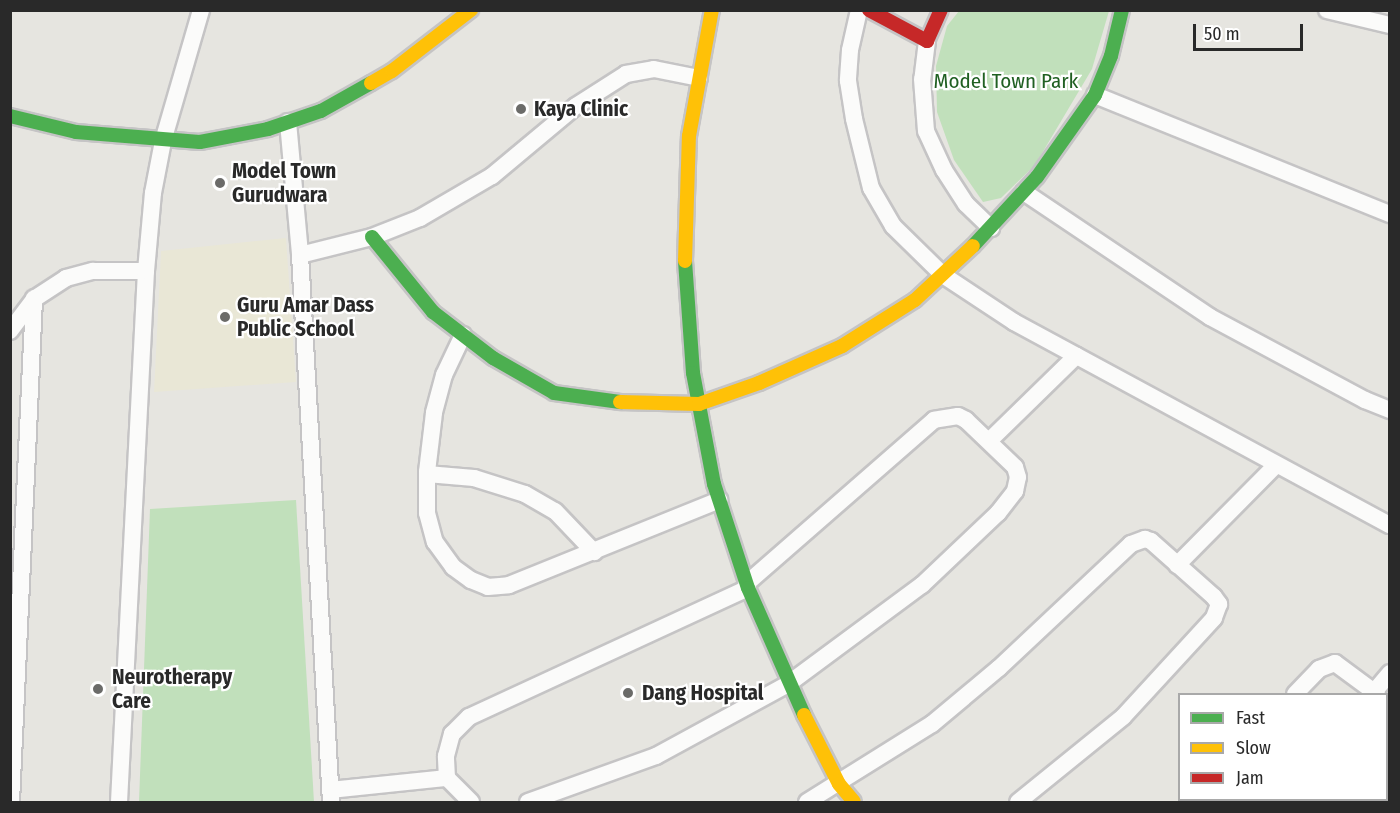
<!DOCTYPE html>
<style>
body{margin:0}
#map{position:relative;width:1400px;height:813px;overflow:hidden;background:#e6e5e0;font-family:"Fira Sans Condensed",sans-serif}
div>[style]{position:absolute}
.education>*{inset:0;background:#e9e7d6}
.green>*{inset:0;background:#c1e0bb}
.roads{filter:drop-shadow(2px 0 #c5c4c5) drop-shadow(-2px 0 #c5c4c5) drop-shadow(0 2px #c5c4c5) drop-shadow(0 -2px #c5c4c5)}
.street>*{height:16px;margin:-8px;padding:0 8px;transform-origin:8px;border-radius:8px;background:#fbfbfa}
.fast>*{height:14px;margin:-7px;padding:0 7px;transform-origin:7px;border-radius:7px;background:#4caf50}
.slow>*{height:14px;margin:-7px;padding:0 7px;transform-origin:7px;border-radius:7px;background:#ffc107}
.jam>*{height:14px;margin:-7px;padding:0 7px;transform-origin:7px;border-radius:7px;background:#c62828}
.dots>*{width:16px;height:16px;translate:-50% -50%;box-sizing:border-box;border:3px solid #fff;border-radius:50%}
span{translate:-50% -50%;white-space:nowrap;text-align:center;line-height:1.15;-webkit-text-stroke:4.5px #fff;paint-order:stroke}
.park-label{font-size:21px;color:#206022}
.poi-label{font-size:21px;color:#292929;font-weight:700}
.left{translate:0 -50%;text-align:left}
.frame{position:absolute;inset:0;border:12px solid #292929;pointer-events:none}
.legend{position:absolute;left:1178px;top:693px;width:210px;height:108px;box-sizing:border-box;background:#fff;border:2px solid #a9a9a9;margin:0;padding:8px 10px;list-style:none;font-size:18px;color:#292929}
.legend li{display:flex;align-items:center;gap:12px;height:30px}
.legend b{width:30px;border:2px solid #a9a9a9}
.scale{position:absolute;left:1193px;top:24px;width:110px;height:27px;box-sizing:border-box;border:3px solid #292929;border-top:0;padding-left:8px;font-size:18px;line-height:21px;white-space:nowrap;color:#292929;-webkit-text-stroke:4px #fff;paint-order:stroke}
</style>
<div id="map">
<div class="education">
<i style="clip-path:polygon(286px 238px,296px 382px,154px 392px,161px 251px)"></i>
</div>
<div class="green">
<i style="clip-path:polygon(959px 11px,1109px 11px,1092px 69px,1035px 165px,1001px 198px,983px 202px,954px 160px,937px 112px,936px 66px,947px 26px)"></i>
<i style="clip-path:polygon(296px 500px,314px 802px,139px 802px,150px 509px)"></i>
</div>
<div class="roads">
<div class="street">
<i style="left:859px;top:10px;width:41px;rotate:102.7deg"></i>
<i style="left:850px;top:50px;width:31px;rotate:94deg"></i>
<i style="left:848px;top:81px;width:38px;rotate:81deg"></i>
<i style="left:854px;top:119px;width:71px;rotate:76.2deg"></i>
<i style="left:871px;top:188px;width:44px;rotate:59.9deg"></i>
<i style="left:893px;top:226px;width:70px;rotate:44.4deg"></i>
<i style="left:943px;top:275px;width:85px;rotate:33.5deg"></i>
<i style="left:1014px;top:322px;width:427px;rotate:28.4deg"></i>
<i style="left:1327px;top:10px;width:65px;rotate:13.4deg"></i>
<i style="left:927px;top:41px;width:38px;rotate:97deg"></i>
<i style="left:922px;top:79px;width:52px;rotate:85.6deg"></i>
<i style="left:926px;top:131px;width:43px;rotate:65.2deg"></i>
<i style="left:944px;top:170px;width:40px;rotate:57.1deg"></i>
<i style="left:966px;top:204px;width:35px;rotate:44deg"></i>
<i style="left:1095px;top:95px;width:318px;rotate:22deg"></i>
<i style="left:288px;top:122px;width:134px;rotate:84.8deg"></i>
<i style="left:300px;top:255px;width:548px;rotate:86.76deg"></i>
<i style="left:1024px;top:192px;width:224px;rotate:33.9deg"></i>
<i style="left:1210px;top:317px;width:176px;rotate:28.2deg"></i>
<i style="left:1365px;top:400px;width:27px;rotate:22deg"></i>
<i style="left:300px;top:255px;width:74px;rotate:-14deg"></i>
<i style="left:372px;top:237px;width:52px;rotate:-21.6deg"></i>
<i style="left:420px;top:218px;width:83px;rotate:-30.3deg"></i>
<i style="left:492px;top:176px;width:109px;rotate:-39.8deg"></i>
<i style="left:576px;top:106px;width:59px;rotate:-32.6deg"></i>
<i style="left:626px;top:74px;width:28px;rotate:-10deg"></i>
<i style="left:654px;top:69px;width:46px;rotate:11.3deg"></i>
<i style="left:10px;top:331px;width:40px;rotate:-53deg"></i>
<i style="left:34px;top:299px;width:38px;rotate:-33deg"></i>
<i style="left:66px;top:278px;width:28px;rotate:-15deg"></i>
<i style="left:93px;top:271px;width:53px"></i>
<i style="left:463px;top:335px;width:44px;rotate:115.4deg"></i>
<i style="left:444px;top:375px;width:39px;rotate:105deg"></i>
<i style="left:434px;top:413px;width:59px;rotate:96.8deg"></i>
<i style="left:427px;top:472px;width:41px;rotate:90deg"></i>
<i style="left:427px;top:513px;width:30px;rotate:75deg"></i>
<i style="left:435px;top:542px;width:31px;rotate:54deg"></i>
<i style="left:453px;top:567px;width:22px;rotate:36deg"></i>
<i style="left:471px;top:580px;width:18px;rotate:22deg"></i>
<i style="left:488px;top:587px;width:21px;rotate:-5deg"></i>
<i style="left:509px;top:585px;width:227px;rotate:-22deg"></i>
<i style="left:989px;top:441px;width:122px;rotate:-44.3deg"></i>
<i style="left:427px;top:474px;width:47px;rotate:4.9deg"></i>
<i style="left:474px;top:478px;width:53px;rotate:17.4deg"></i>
<i style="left:525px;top:494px;width:34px;rotate:30deg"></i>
<i style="left:555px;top:511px;width:57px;rotate:46.4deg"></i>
<i style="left:1177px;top:565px;width:141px;rotate:-45.3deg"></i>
<i style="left:1374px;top:692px;width:25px;rotate:-50deg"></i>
<i style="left:1295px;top:694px;width:35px;rotate:-46deg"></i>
<i style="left:1319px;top:669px;width:17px;rotate:-21deg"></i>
<i style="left:1335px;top:663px;width:52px;rotate:36.4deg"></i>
<i style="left:1386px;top:704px;width:5px;rotate:37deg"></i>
<i style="left:1386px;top:767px;width:5px;rotate:-37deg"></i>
<i style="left:330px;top:790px;width:118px;rotate:-5.9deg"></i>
<i style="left:1374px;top:800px;width:3px;rotate:45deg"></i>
<i style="left:11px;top:802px;width:504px;rotate:-87.38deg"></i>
<i style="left:119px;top:802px;width:532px;rotate:-87.09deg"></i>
<i style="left:146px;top:271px;width:78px;rotate:-84.9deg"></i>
<i style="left:153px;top:193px;width:53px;rotate:-79.1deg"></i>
<i style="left:163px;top:141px;width:136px;rotate:-73.8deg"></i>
<i style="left:471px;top:802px;width:34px;rotate:-135deg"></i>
<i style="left:447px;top:778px;width:22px;rotate:-93deg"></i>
<i style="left:446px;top:756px;width:23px;rotate:-75deg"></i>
<i style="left:452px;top:734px;width:24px;rotate:-45deg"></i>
<i style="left:469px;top:717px;width:307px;rotate:-24.8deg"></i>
<i style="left:528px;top:802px;width:136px;rotate:-19.8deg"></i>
<i style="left:656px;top:756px;width:150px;rotate:-28.6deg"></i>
<i style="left:788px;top:684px;width:167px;rotate:-36.5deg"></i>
<i style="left:922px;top:585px;width:105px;rotate:-43.5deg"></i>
<i style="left:998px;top:513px;width:28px;rotate:-52deg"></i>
<i style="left:1015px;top:491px;width:14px;rotate:-78deg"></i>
<i style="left:1018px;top:477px;width:10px;rotate:-107deg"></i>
<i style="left:1015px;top:467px;width:68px;rotate:-136.2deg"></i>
<i style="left:966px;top:420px;width:9px;rotate:-153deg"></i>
<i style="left:958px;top:416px;width:24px;rotate:171deg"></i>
<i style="left:934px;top:420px;width:249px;rotate:138.9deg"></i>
<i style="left:807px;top:802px;width:147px;rotate:-32deg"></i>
<i style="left:932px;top:724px;width:87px;rotate:-39.9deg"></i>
<i style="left:999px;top:668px;width:181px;rotate:-43.2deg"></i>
<i style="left:1131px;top:544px;width:15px;rotate:-20deg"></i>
<i style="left:1145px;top:539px;width:6px;rotate:18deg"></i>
<i style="left:1151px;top:541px;width:84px;rotate:41.6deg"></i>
<i style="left:1214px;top:597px;width:9px;rotate:54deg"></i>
<i style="left:1219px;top:604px;width:15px;rotate:110deg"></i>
<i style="left:1214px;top:618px;width:134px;rotate:132.6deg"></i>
<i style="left:1123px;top:717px;width:135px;rotate:141deg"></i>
<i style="left:1191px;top:802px;width:4px;rotate:-34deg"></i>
<i style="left:1350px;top:802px;width:4px;rotate:-34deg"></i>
</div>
<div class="fast">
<i style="left:10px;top:116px;width:68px;rotate:13.6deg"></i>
<i style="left:76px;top:132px;width:124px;rotate:4.6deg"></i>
<i style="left:200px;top:142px;width:69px;rotate:-10.8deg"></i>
<i style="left:268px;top:129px;width:56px;rotate:-18.8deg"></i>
<i style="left:321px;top:111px;width:57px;rotate:-29.2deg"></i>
<i style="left:372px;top:237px;width:97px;rotate:50.9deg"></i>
<i style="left:433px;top:312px;width:76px;rotate:37.5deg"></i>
<i style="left:493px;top:358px;width:70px;rotate:29.8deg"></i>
<i style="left:554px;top:393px;width:67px;rotate:7.8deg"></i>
<i style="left:973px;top:246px;width:94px;rotate:-47.2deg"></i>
<i style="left:1037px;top:177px;width:100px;rotate:-54.7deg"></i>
<i style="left:1095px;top:95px;width:42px;rotate:-67.7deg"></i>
<i style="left:1111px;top:56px;width:47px;rotate:-76.6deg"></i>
<i style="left:685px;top:261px;width:112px;rotate:85.9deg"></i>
<i style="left:693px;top:373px;width:113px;rotate:79.3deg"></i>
<i style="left:714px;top:484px;width:109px;rotate:71.9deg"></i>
<i style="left:748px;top:588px;width:139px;rotate:66.2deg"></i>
</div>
<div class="slow">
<i style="left:371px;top:83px;width:24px;rotate:-30deg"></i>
<i style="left:392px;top:71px;width:100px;rotate:-37.7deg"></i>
<i style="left:685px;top:261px;width:125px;rotate:-88.2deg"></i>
<i style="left:689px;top:136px;width:128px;rotate:-79.7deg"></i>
<i style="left:620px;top:402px;width:79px;rotate:1.5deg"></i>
<i style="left:699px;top:404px;width:64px;rotate:-19.3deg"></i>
<i style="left:759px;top:383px;width:91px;rotate:-24deg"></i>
<i style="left:842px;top:346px;width:86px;rotate:-32.2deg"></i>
<i style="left:915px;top:300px;width:79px;rotate:-43deg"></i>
<i style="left:804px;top:715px;width:77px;rotate:63.1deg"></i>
<i style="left:839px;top:784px;width:23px;rotate:50deg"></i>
</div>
<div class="jam">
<i style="left:869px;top:10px;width:66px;rotate:28.1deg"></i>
<i style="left:927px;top:41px;width:34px;rotate:-66deg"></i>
</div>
</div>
<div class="dots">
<i style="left:521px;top:109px;background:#6b6b69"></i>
<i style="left:220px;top:183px;background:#6b6b69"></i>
<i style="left:225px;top:317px;background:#6b6b69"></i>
<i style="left:98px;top:689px;background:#6b6b69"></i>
<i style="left:628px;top:693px;background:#6b6b69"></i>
</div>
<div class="park-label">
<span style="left:1006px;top:81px">Model Town Park</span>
</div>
<div class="poi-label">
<span class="left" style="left:534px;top:109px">Kaya Clinic</span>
<span class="left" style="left:232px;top:183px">Model Town<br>Gurudwara</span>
<span class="left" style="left:237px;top:317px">Guru Amar Dass<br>Public School</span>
<span class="left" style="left:112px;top:689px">Neurotherapy<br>Care</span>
<span class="left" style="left:642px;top:693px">Dang Hospital</span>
</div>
<div class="frame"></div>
<ul class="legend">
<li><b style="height:8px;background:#4caf50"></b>Fast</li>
<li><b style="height:8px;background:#ffc107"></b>Slow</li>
<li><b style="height:8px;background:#c62828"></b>Jam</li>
</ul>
<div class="scale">50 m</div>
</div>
